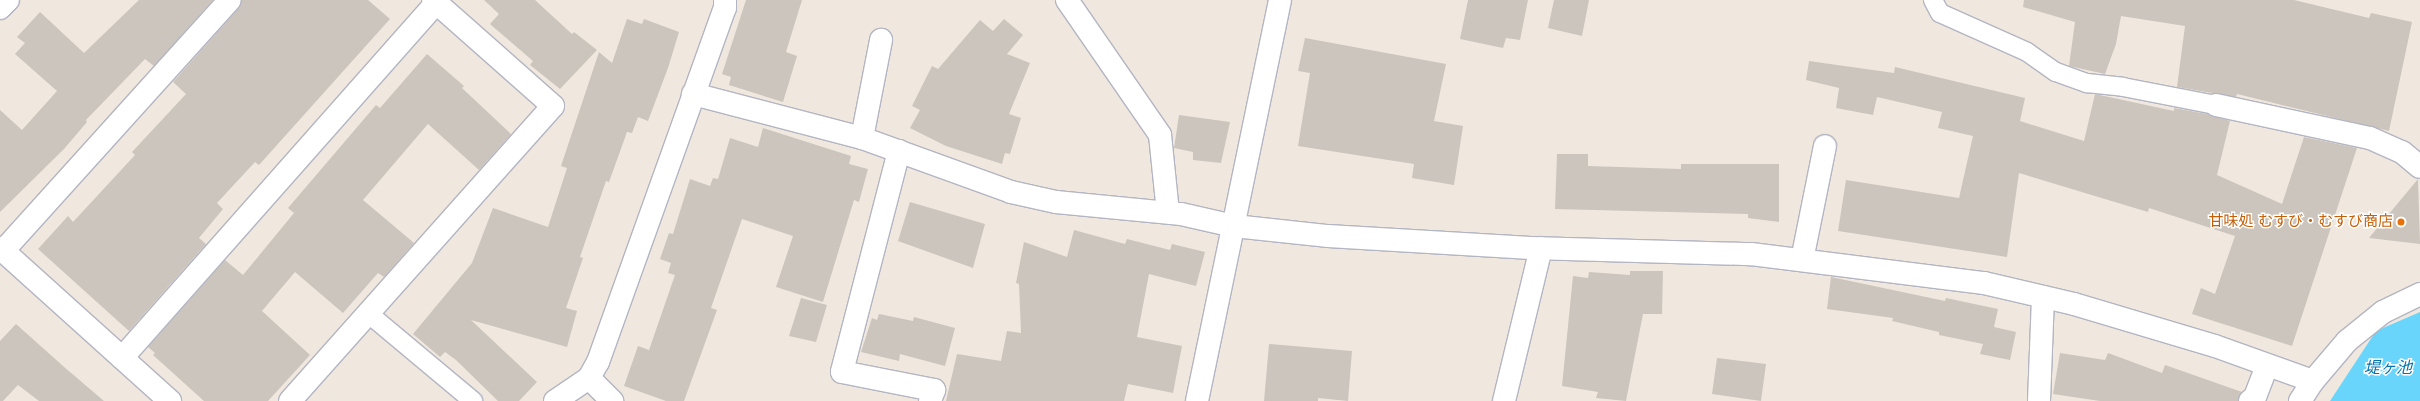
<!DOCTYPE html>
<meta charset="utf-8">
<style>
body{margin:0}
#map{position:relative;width:2420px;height:401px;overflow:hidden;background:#f0e8df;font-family:Jost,"Noto Sans JP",sans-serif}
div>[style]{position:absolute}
.water>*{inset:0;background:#69d5fb}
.building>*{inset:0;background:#cbc5be}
.roads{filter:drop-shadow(1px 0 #b3b5c2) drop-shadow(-1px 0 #b3b5c2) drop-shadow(0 1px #b3b5c2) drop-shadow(0 -1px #b3b5c2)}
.lane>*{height:18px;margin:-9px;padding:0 9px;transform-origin:9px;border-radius:9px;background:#fff}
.street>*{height:22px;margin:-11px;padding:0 11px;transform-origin:11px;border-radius:11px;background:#fff}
.dots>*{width:11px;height:11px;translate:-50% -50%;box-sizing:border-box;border:2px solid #fff;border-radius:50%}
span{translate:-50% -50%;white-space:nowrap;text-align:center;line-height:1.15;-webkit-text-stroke:3px #fff;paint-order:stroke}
.food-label{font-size:15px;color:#c56008}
.right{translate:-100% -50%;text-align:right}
.water-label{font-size:16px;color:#0074ae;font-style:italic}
</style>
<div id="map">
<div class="water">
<i style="clip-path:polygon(2420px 312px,2420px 401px,2330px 401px,2376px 331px)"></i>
</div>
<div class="building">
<i style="clip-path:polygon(139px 0,213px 0,154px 66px,145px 59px,86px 120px,87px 122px,64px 149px,0 212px,0 110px,22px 130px,57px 91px,15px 54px,25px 43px,17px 37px,40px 12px,84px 53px)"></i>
<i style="clip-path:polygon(242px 0,368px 0,390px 19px,259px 165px,255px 162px,217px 203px,223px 209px,199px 238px,206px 244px,129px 331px,38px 249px,68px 216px,73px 222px,135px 155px,132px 152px,186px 94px,173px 82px,239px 8px)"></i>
<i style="clip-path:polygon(484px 0,535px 0,572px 34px,574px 32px,597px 50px,560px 89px,530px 65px,533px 61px,490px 24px,499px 14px)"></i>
<i style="clip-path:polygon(746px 0,802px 0,786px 52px,797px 56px,783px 102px,729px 85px,731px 77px,722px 74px)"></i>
<i style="clip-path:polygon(1468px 0,1528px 0,1520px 40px,1506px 38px,1503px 48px,1460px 39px)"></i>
<i style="clip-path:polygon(1554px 0,1589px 0,1582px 36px,1548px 28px)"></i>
<i style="clip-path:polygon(2024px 0,2294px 0,2369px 18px,2371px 13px,2412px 22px,2389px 131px,2237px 94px,2236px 97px,2177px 87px,2185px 26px,2121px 16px,2116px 44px,2105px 74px,2069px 66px,2075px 22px,2023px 7px)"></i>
<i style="clip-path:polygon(627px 19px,642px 24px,644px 19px,679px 32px,668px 68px,648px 121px,638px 117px,632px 133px,627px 132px,609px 182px,606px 181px,580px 257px,583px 258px,566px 308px,577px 311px,567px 347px,471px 320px,537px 382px,519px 401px,498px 401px,456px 360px,445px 352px,440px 357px,413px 334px,472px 263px,493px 208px,548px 227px,567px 168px,561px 166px,599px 52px,612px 63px)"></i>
<i style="clip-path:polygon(1004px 19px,1023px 35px,1007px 54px,1030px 63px,1009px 114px,1021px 118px,1010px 154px,1005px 153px,1002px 164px,946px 146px,910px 128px,920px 110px,912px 106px,932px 66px,938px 69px,980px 20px,993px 31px)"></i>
<i style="clip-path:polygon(1305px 38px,1446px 64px,1434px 121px,1463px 126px,1454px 185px,1412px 178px,1414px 164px,1298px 146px,1310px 73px,1298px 71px)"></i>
<i style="clip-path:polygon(427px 54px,464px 86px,462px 88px,511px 134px,479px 170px,428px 124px,363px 200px,414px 243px,384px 277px,378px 273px,343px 313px,295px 272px,262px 311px,310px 355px,268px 401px,204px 401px,153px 355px,155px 353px,148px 347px,225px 260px,243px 275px,294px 213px,288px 208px,376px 105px,380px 108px)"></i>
<i style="clip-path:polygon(1809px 61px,1894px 73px,1895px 67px,2025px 98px,2020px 121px,2084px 141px,2095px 94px,2174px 111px,2174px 108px,2207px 114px,2230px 121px,2217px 175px,2282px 204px,2304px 137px,2357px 148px,2292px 346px,2192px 314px,2201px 288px,2215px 294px,2235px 236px,2149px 208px,2148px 212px,2019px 173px,2007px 257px,1838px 231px,1846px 180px,1959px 198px,1973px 136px,1938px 128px,1942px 112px,1877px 97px,1873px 115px,1836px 108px,1839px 88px,1806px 80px)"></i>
<i style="clip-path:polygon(1179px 115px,1230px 122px,1221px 163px,1193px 160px,1193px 152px,1174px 148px)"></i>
<i style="clip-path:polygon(763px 128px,851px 156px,849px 164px,868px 169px,859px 202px,854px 200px,823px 302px,776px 287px,793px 236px,742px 219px,711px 308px,717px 310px,684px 401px,666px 401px,624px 386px,638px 346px,649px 350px,675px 275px,668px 273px,671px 263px,660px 259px,669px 233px,673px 234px,690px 179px,710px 186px,713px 178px,718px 179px,730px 138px,758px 147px)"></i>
<i style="clip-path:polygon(1557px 154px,1588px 154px,1588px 166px,1681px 169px,1681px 164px,1779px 164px,1779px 222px,1748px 218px,1748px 214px,1555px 209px)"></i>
<i style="clip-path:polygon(2418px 179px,2420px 244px,2369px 238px)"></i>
<i style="clip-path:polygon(910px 202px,985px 224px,973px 268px,898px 241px)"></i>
<i style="clip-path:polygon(1074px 230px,1125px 244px,1127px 239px,1170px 250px,1172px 244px,1205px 252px,1196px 286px,1149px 274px,1137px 337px,1182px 346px,1173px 393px,1128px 384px,1124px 401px,946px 401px,957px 354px,1001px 361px,1007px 331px,1021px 333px,1019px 284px,1016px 283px,1024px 242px,1067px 257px)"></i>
<i style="clip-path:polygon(1630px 271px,1663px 271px,1662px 314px,1643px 314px,1626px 401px,1596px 398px,1598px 392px,1562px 386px,1573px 276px,1588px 278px,1589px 272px,1630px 275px)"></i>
<i style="clip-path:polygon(1831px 277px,1945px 301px,1946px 298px,1998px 309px,1994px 327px,2016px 332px,2010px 360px,1980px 354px,1983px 344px,1939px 335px,1939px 332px,1892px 321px,1893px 318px,1827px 309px)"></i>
<i style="clip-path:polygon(801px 298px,827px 305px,816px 342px,789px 336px)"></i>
<i style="clip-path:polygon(879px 314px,913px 321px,914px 317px,955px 328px,945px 366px,900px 354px,899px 361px,861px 352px,872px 318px,877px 320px)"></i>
<i style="clip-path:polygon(16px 324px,63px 366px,104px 401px,39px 401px,18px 385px,3px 401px,0 401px,0 341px)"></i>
<i style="clip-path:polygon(1269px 344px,1352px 351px,1348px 401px,1318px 398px,1318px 401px,1264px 401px)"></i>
<i style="clip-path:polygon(2060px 353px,2105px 360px,2108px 353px,2162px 373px,2165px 365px,2242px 392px,2238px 401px,2100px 401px,2053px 394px)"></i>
<i style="clip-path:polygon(1717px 358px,1766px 364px,1761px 401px,1712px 394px)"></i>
</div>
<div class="roads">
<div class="lane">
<i style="left:1933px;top:0;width:15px;rotate:62deg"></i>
<i style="left:1940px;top:13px;width:95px;rotate:24.1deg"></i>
<i style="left:2027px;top:52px;width:35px;rotate:35deg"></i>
<i style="left:2056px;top:72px;width:33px;rotate:20deg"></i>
<i style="left:2087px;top:83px;width:36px;rotate:6deg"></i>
<i style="left:2123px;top:87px;width:95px;rotate:11deg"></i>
<i style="left:369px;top:314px;width:136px;rotate:39.9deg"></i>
</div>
<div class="street">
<i style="left:1067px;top:0;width:164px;rotate:55.4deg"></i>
<i style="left:1160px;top:135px;width:78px;rotate:84.1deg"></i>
<i style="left:0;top:8px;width:11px;rotate:-45deg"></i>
<i style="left:693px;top:94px;width:175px;rotate:14.6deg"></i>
<i style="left:862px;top:138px;width:158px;rotate:19.9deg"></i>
<i style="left:1011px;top:192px;width:46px;rotate:12.5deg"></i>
<i style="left:1056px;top:202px;width:126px;rotate:5.5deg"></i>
<i style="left:1181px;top:214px;width:54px;rotate:12.8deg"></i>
<i style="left:1234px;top:226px;width:95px;rotate:6.1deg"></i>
<i style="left:1328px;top:236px;width:203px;rotate:3.4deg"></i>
<i style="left:1531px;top:248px;width:220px;rotate:1.6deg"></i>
<i style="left:1751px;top:254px;width:235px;rotate:7.1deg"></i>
<i style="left:1984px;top:283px;width:92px;rotate:13.1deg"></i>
<i style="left:2074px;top:304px;width:147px;rotate:16.6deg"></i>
<i style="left:2215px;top:346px;width:104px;rotate:19.7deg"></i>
<i style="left:2216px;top:105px;width:157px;rotate:12.1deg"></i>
<i style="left:2370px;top:138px;width:35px;rotate:24deg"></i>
<i style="left:2402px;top:152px;width:23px;rotate:40deg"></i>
<i style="left:862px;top:138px;width:100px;rotate:-79deg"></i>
<i style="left:899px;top:151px;width:228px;rotate:104.5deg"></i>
<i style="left:842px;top:372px;width:94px;rotate:11.1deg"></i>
<i style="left:934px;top:390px;width:12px;rotate:110deg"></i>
<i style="left:0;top:248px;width:229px;rotate:42deg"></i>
<i style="left:3px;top:251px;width:338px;rotate:-47.9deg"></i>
<i style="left:1802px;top:260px;width:116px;rotate:-78.6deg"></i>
<i style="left:122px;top:358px;width:474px;rotate:-48.5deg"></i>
<i style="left:589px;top:378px;width:33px;rotate:45deg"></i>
<i style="left:290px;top:401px;width:395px;rotate:-48.3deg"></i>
<i style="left:553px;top:106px;width:160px;rotate:-138.5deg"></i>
<i style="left:555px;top:401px;width:41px;rotate:-34.1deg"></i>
<i style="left:589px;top:378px;width:18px;rotate:-61deg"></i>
<i style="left:598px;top:362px;width:376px;rotate:-70.3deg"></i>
<i style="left:725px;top:8px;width:8px;rotate:-90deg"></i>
<i style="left:1197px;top:401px;width:409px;rotate:-78.3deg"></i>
<i style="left:1504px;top:401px;width:157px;rotate:-76.4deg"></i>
<i style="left:2039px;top:401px;width:104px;rotate:-87.8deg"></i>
<i style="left:2250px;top:401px;width:6px;rotate:-39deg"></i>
<i style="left:2255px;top:397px;width:34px;rotate:-69deg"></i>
<i style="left:2300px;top:401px;width:24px;rotate:-57deg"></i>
<i style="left:2313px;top:381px;width:52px;rotate:-49.6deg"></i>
<i style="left:2347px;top:341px;width:46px;rotate:-38.9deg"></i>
<i style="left:2383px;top:312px;width:41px;rotate:-25.9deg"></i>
</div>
</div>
<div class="dots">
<i style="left:2401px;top:222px;background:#e8710a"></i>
</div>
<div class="food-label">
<span class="right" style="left:2393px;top:222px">甘味処 むすび・むすび商店</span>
</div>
<div class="water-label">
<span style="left:2388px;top:368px">堤ヶ池</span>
</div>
</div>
